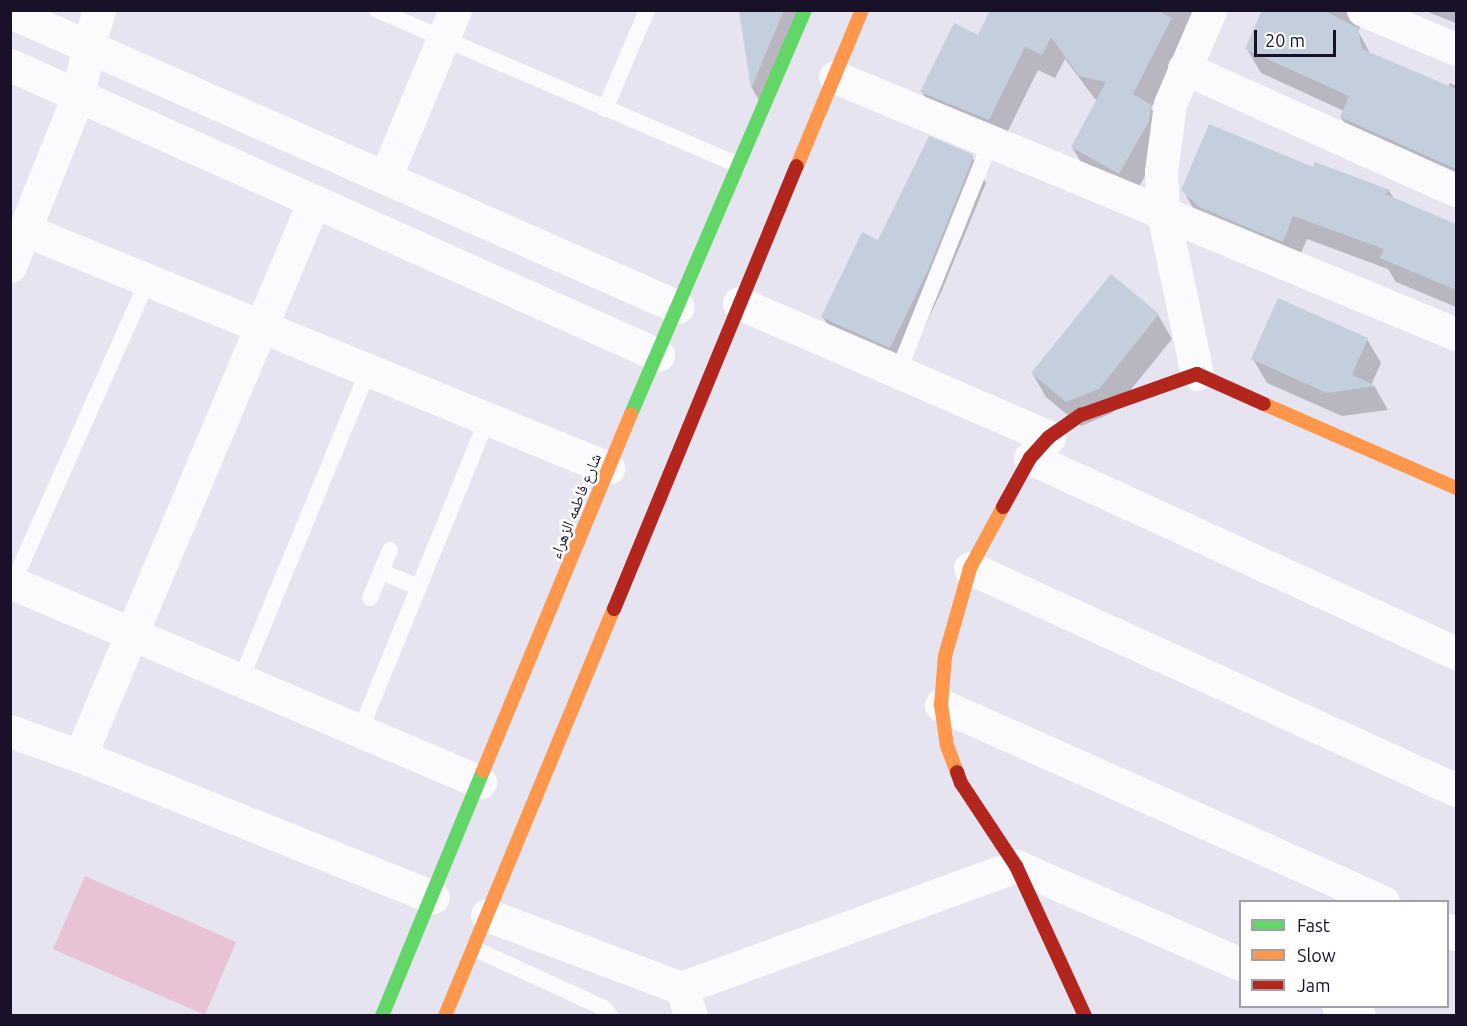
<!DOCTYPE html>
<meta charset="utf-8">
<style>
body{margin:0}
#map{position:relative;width:1467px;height:1026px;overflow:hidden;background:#e6e4f1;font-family:Ubuntu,"Noto Naskh Arabic",sans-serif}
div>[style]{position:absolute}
.green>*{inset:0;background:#e8c2d5}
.shadow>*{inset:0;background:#0003}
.building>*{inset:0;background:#c3cfdd}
.lane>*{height:16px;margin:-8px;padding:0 8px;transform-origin:8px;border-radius:8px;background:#fbfbfd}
.street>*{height:33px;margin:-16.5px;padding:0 16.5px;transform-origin:16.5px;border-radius:16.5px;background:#fbfbfd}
.fast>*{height:14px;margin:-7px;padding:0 7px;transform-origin:7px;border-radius:7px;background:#63d668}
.slow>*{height:14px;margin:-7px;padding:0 7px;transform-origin:7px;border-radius:7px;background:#ff974d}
.jam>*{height:14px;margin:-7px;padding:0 7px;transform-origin:7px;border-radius:7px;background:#b3261e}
span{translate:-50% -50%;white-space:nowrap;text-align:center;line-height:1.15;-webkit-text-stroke:5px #fff;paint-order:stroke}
.street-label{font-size:16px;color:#181127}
.frame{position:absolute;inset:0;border:12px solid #181127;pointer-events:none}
.legend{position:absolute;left:1239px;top:900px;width:210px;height:108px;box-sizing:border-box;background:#fff;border:2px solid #a3a0a9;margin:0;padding:8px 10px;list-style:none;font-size:18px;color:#181127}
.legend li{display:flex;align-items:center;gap:12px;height:30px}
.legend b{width:30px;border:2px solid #a3a0a9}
.scale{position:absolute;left:1254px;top:30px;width:82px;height:27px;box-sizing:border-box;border:3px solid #181127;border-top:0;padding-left:8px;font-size:18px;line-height:21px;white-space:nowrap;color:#181127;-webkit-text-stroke:4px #fff;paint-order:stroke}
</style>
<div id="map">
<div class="green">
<i style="clip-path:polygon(85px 876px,236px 942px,205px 1015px,53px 949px)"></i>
</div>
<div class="shadow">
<i style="clip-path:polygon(740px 10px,807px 10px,765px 111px,752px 88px)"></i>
<i style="clip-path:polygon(992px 10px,1195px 10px,1185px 44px,1151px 108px,1164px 130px,1162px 146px,1133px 197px,1086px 171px,1072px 147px,1098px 100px,1095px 99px,1065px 59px,1055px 78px,1038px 70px,1002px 143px,936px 116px,922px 92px,979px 37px)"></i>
<i style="clip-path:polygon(1264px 10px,1403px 10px,1366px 15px,1358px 31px,1371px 55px,1448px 87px,1450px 83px,1456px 86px,1456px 186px,1355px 141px,1341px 117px,1344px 111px,1261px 73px,1247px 49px)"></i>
<i style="clip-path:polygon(1423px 10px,1456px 10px,1456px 23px)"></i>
<i style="clip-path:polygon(971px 155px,986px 183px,942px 290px,904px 371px,837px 340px,823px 317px,878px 242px)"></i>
<i style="clip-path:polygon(1316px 164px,1389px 191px,1395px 200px,1456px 226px,1456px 307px,1396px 282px,1388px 269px,1307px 239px,1296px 265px,1197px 215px,1183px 190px,1314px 169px)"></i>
<i style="clip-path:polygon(1158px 315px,1172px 339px,1112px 413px,1081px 426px,1046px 397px,1032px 373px)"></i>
<i style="clip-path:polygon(1367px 339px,1381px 363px,1371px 385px,1375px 387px,1388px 410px,1342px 416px,1267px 383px,1253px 359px)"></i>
</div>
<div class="building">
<i style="clip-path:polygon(739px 10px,784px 10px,751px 89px)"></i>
<i style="clip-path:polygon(990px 10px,1157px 10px,1172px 18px,1133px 94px,1151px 105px,1149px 121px,1119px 174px,1071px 147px,1106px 82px,1079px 76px,1051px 37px,1042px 55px,1025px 47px,989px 120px,920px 92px,954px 23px,978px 35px)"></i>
<i style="clip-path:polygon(1262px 10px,1323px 10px,1358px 28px,1362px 49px,1456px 89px,1456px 169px,1340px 117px,1349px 96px,1245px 49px)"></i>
<i style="clip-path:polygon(1209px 124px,1313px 167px,1315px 162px,1390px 190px,1385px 194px,1456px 224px,1456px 290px,1380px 258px,1384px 249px,1293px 216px,1283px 242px,1199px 207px,1181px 190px)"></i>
<i style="clip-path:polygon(929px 136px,972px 154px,973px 158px,929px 268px,890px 348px,821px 317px,862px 232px,878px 240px)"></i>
<i style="clip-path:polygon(1111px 274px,1159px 314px,1099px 389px,1066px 402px,1031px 373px)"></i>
<i style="clip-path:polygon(1278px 298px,1368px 338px,1352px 375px,1376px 386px,1327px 393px,1251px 359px)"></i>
</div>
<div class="lane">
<i style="left:377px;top:10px;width:393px;rotate:23.2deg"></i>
<i style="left:605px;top:109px;width:108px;rotate:-67deg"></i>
<i style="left:898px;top:372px;width:249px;rotate:-68.1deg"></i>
<i style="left:381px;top:572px;width:41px;rotate:21.5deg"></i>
<i style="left:13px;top:583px;width:332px;rotate:-66deg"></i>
<i style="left:370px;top:598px;width:52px;rotate:-67.4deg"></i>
<i style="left:241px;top:679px;width:335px;rotate:-67.6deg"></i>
<i style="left:360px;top:731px;width:338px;rotate:-67.8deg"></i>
<i style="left:473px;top:948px;width:144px;rotate:24.6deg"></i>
<i style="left:604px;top:1008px;width:10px;rotate:53deg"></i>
</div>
<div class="street">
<i style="left:1363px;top:10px;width:101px;rotate:22.8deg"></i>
<i style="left:10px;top:12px;width:730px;rotate:23.83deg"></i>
<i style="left:10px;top:65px;width:710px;rotate:24.11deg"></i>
<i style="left:1184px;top:68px;width:298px;rotate:24.2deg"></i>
<i style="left:835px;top:77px;width:672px;rotate:22.48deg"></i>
<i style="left:385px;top:178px;width:182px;rotate:-67.4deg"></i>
<i style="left:25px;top:230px;width:630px;rotate:22.21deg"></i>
<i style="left:10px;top:266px;width:183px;rotate:-68.2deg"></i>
<i style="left:78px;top:96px;width:49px;rotate:-78.2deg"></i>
<i style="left:88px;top:48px;width:40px;rotate:-74deg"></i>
<i style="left:739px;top:303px;width:338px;rotate:23.4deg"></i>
<i style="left:1197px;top:374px;width:166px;rotate:-101.9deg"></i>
<i style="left:1163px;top:212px;width:41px;rotate:-92.8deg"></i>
<i style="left:1161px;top:171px;width:68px;rotate:-82.3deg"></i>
<i style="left:1170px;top:104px;width:102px;rotate:-66.9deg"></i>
<i style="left:1030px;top:458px;width:469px;rotate:24.6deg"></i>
<i style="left:970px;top:568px;width:534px;rotate:24.55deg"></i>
<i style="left:10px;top:582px;width:511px;rotate:23.05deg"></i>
<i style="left:941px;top:705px;width:484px;rotate:24deg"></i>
<i style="left:10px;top:731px;width:74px;rotate:19.7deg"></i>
<i style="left:80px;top:756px;width:380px;rotate:21.8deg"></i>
<i style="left:80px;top:756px;width:602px;rotate:-67.14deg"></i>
<i style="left:487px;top:915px;width:207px;rotate:20.6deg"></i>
<i style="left:681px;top:988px;width:30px;rotate:70deg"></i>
<i style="left:1448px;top:930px;width:9px;rotate:27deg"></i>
<i style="left:681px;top:988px;width:357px;rotate:-20deg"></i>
<i style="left:1016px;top:866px;width:244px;rotate:23.6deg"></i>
<i style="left:1338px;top:1006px;width:23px;rotate:25deg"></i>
</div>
<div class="fast">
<i style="left:631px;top:414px;width:440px;rotate:-66.7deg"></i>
<i style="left:382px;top:1016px;width:265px;rotate:-67.6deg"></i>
</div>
<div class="slow">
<i style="left:797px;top:166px;width:169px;rotate:-67.4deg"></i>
<i style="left:1264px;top:404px;width:210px;rotate:23.6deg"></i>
<i style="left:483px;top:771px;width:386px;rotate:-67.5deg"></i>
<i style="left:957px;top:772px;width:28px;rotate:-111deg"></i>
<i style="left:947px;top:746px;width:41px;rotate:-98.3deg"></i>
<i style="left:941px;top:705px;width:49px;rotate:-85.3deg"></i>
<i style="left:945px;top:656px;width:91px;rotate:-74.1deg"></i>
<i style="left:970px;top:568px;width:69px;rotate:-61.6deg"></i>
<i style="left:445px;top:1016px;width:441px;rotate:-67.5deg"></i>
</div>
<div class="jam">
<i style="left:1003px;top:507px;width:56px;rotate:-61.1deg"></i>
<i style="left:1030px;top:458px;width:28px;rotate:-48deg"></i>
<i style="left:1049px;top:437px;width:39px;rotate:-35deg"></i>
<i style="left:1081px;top:415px;width:123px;rotate:-19.5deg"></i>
<i style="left:1197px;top:374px;width:73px;rotate:24.1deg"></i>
<i style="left:614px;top:609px;width:479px;rotate:-67.6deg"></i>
<i style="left:957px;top:772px;width:12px;rotate:70deg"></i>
<i style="left:961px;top:783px;width:100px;rotate:56.5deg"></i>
<i style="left:1016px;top:866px;width:165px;rotate:65.3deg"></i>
</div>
<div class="street-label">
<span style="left:575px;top:506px;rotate:-68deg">شارع فاطمه الزهراء</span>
</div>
<div class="frame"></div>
<ul class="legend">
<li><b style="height:8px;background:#63d668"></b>Fast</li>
<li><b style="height:8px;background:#ff974d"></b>Slow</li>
<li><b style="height:8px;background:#b3261e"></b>Jam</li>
</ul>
<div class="scale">20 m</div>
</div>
